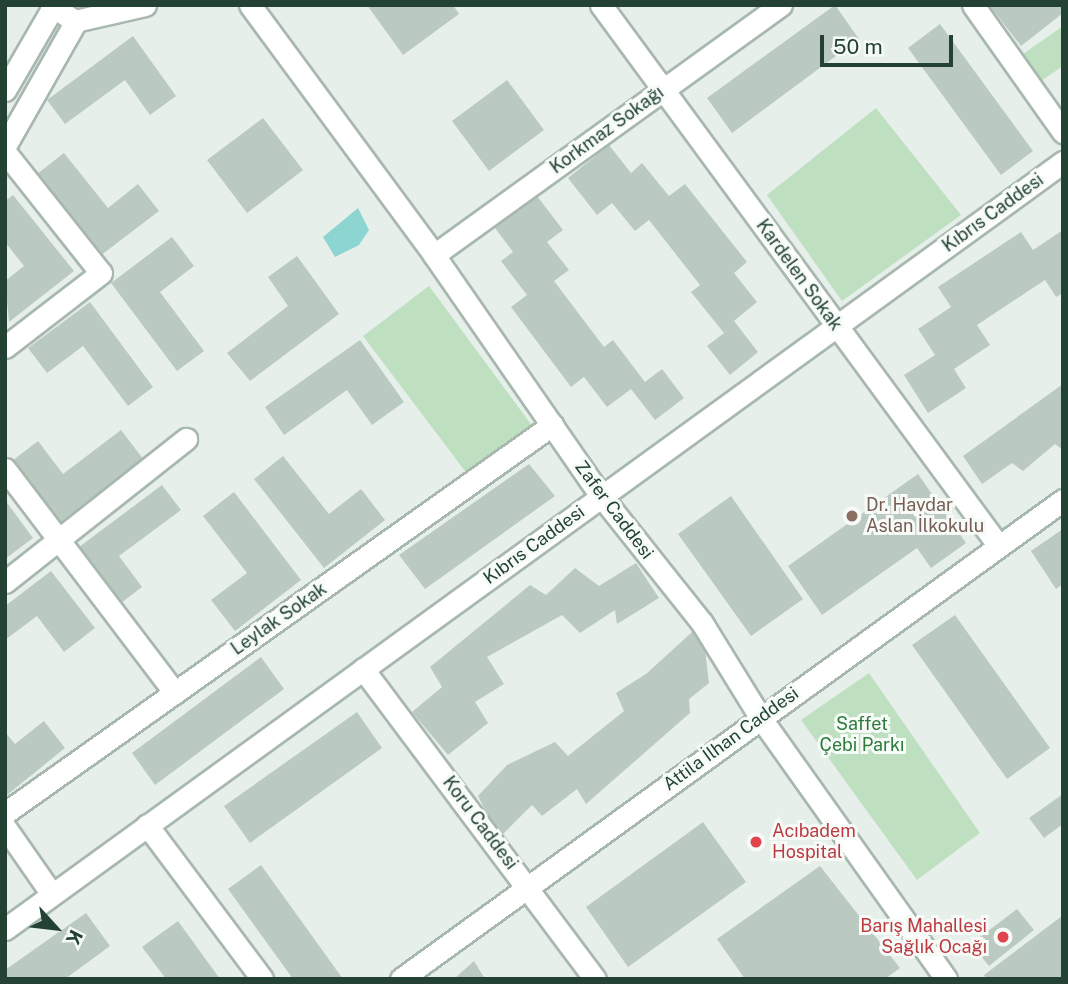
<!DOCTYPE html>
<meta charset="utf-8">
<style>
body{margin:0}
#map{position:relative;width:1068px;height:984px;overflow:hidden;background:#e6efe9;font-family:"Public Sans",sans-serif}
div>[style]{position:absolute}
.green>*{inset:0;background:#bee0c1}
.water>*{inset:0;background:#8dd5d1}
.building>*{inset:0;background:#bbcac1}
.roads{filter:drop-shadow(2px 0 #a8b8af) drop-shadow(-2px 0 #a8b8af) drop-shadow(0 2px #a8b8af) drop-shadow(0 -2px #a8b8af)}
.street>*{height:21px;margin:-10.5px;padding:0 10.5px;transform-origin:10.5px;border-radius:10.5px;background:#fff}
.secondary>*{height:21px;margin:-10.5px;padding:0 10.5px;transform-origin:10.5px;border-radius:10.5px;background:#fff}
.dots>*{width:19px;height:19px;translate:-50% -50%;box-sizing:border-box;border:4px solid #f7fbf8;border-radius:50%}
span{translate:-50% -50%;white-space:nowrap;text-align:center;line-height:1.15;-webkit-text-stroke:6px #f7fbf8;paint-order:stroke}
.street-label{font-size:18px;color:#234234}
.education-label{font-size:18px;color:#785e54}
.left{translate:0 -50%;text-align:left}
.park-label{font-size:18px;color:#2c7b3a}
.health-label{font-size:18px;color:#be3a42}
.right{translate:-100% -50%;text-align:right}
.frame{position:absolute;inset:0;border:7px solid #234234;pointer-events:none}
.north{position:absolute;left:21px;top:893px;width:70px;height:70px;-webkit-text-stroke:5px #f7fbf8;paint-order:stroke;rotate:117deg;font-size:19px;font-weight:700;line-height:28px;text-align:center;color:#234234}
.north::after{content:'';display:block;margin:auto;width:24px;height:32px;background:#234234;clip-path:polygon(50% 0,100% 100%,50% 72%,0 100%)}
.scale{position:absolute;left:820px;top:35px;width:133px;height:32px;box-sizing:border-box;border:4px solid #234234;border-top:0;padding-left:9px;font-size:21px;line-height:24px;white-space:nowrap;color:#234234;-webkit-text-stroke:5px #f7fbf8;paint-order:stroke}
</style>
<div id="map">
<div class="green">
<i style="clip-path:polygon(1063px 26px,1063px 66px,1041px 81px,1023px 54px)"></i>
<i style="clip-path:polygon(876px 108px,961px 215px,842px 301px,767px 195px)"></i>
<i style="clip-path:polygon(429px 286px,533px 427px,468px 475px,363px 336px)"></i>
<i style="clip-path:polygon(869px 673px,980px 833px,917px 880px,801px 720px)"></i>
</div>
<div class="water">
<i style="clip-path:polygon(358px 208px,369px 230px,359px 245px,335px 257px,323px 237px)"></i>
</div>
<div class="building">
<i style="clip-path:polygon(367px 5px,453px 5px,459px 14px,403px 55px)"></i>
<i style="clip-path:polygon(835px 5px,859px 39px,732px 133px,707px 98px)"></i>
<i style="clip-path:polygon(989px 5px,1063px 5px,1063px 13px,1021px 46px)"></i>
<i style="clip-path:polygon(940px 24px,1033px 151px,1001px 175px,908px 48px)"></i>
<i style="clip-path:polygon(133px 36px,176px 96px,150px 115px,125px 80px,65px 124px,47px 100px)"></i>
<i style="clip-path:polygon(507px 80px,544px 130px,489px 171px,452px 121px)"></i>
<i style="clip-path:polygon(263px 118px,303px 170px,247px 213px,207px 160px)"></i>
<i style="clip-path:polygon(609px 145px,631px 173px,642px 163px,669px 196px,685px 184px,747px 262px,734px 273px,757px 302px,734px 321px,758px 352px,730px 375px,707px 346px,724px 333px,691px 292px,700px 285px,649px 220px,635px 231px,612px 203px,597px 215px,568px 178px)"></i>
<i style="clip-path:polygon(64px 153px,108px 208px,138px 184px,159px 211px,100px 256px,37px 174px)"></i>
<i style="clip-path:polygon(534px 192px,563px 230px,547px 242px,569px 270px,554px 281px,604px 347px,613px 340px,645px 382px,662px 369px,684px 398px,655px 420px,631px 389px,607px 407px,584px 377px,571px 387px,511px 307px,527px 295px,501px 261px,513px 252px,492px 224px)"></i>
<i style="clip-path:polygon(13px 195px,74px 271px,9px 322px,5px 281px,24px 266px,5px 242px,5px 201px)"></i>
<i style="clip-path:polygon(1063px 230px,1063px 293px,1056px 297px,1045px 280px,977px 325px,990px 345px,954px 369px,966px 388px,928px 413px,904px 375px,935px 355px,918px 329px,951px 307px,938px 287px,1021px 232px,1033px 250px)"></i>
<i style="clip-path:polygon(172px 237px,194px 266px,160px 292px,204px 351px,177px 371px,111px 283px)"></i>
<i style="clip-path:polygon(297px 256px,339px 314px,250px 381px,227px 353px,288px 306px,268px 277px)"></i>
<i style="clip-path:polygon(90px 302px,153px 387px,128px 406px,83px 346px,47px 373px,28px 348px)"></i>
<i style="clip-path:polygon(360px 340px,404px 402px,372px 425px,347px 390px,284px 435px,265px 407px)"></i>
<i style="clip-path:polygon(1063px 384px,1063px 450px,1055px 444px,1023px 471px,1012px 463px,982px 484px,963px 456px)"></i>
<i style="clip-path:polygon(121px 430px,144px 460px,60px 524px,12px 461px,38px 441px,63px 474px)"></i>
<i style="clip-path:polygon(283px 456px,329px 514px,361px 489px,385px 520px,324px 568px,254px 479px)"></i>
<i style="clip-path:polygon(529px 464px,555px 496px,425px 589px,399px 555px)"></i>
<i style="clip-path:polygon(918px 474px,966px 543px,931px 568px,917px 548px,822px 615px,788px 566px)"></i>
<i style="clip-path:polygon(162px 485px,181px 510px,119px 556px,142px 587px,121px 603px,79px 547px)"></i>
<i style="clip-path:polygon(234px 492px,301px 580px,235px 631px,211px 600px,247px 573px,203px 516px)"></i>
<i style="clip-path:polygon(731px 496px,803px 599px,751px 636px,678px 534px)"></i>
<i style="clip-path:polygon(5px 500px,33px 538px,5px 559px)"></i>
<i style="clip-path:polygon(1063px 529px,1063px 584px,1056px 589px,1031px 551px)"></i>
<i style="clip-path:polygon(636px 563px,659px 598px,617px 624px,615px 610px,580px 633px,562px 615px,487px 657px,504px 684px,475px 702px,488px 723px,448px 755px,412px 712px,442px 687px,430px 667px,530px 585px,546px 595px,575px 568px,599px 586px)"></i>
<i style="clip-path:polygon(51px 571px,95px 628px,64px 652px,37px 616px,5px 640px,5px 606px)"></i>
<i style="clip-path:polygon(955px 615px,1050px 748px,1007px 779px,912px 645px)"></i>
<i style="clip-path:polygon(702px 623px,709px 683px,689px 699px,690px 713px,586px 804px,577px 789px,542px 816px,532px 805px,499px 838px,478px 796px,507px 765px,555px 742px,568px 756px,624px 711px,616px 693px,646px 674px)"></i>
<i style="clip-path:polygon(261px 657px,284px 689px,155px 785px,132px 753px)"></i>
<i style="clip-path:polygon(357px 712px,382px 748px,250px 843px,224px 806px)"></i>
<i style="clip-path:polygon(44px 721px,65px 748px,7px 795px,5px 732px,15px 744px)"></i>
<i style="clip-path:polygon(1063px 794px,1063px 824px,1044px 838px,1029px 818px)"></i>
<i style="clip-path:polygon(703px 822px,746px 882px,628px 967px,586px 907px)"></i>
<i style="clip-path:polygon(261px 865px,343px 979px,293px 979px,228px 889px)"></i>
<i style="clip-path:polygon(820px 866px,900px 968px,885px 979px,745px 979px,717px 939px)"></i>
<i style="clip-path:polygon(1017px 909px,1034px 930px,989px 966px,971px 944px)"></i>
<i style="clip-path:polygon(86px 913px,110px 946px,65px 979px,5px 979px,5px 970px)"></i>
<i style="clip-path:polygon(1062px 916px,1063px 979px,986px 979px,984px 975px)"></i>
<i style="clip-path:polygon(178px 921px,220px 979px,166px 979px,142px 947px)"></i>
<i style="clip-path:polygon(474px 961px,485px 979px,454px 979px)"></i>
</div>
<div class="roads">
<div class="street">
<i style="left:601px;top:5px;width:670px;rotate:53.68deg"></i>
<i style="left:973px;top:5px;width:156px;rotate:54.7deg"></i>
<i style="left:5px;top:152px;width:154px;rotate:51.6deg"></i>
<i style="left:101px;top:273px;width:121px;rotate:142.4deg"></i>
<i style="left:434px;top:255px;width:428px;rotate:-35.8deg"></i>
<i style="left:5px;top:469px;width:281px;rotate:52.8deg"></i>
<i style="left:5px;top:582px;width:231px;rotate:-38.3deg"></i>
<i style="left:363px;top:669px;width:387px;rotate:53.2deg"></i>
<i style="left:5px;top:813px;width:671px;rotate:-35.35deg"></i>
<i style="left:147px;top:825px;width:192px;rotate:53.2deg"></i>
<i style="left:5px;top:827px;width:80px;rotate:55.1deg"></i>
<i style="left:401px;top:979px;width:817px;rotate:-35.89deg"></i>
</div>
<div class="secondary">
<i style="left:51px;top:5px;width:29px;rotate:34deg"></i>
<i style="left:75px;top:21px;width:72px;rotate:-12.9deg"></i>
<i style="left:250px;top:5px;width:310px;rotate:53.6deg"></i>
<i style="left:434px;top:255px;width:293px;rotate:55.3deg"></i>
<i style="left:601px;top:496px;width:162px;rotate:51.5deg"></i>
<i style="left:702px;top:623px;width:110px;rotate:58.3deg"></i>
<i style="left:760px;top:717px;width:321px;rotate:54.6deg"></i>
<i style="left:5px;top:90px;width:94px;rotate:-59.9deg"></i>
<i style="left:5px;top:146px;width:144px;rotate:-60.4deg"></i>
<i style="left:5px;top:929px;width:1307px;rotate:-35.94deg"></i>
</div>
</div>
<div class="dots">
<i style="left:852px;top:516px;background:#8d6e63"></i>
<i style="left:756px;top:842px;background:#e0444e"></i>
<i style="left:1003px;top:937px;background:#e0444e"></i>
</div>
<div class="street-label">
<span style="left:607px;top:130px;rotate:-36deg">Korkmaz Sokağı</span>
<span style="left:993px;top:213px;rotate:-36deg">Kıbrıs Caddesi</span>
<span style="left:799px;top:275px;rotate:54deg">Kardelen Sokak</span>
<span style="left:614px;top:510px;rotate:53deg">Zafer Caddesi</span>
<span style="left:534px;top:545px;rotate:-36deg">Kıbrıs Caddesi</span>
<span style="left:279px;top:619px;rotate:-35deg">Leylak Sokak</span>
<span style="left:731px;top:739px;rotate:-36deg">Attila İlhan Caddesi</span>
<span style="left:480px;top:823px;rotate:53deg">Koru Caddesi</span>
</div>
<div class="education-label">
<span class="left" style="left:866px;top:516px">Dr. Haydar<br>Aslan İlkokulu</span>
</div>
<div class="park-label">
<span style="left:862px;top:735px">Saffet<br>Çebi Parkı</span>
</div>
<div class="health-label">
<span class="left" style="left:772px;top:842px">Acıbadem<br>Hospital</span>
<span class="right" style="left:987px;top:937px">Barış Mahallesi<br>Sağlık Ocağı</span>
</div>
<div class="frame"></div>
<div class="north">K</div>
<div class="scale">50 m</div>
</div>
